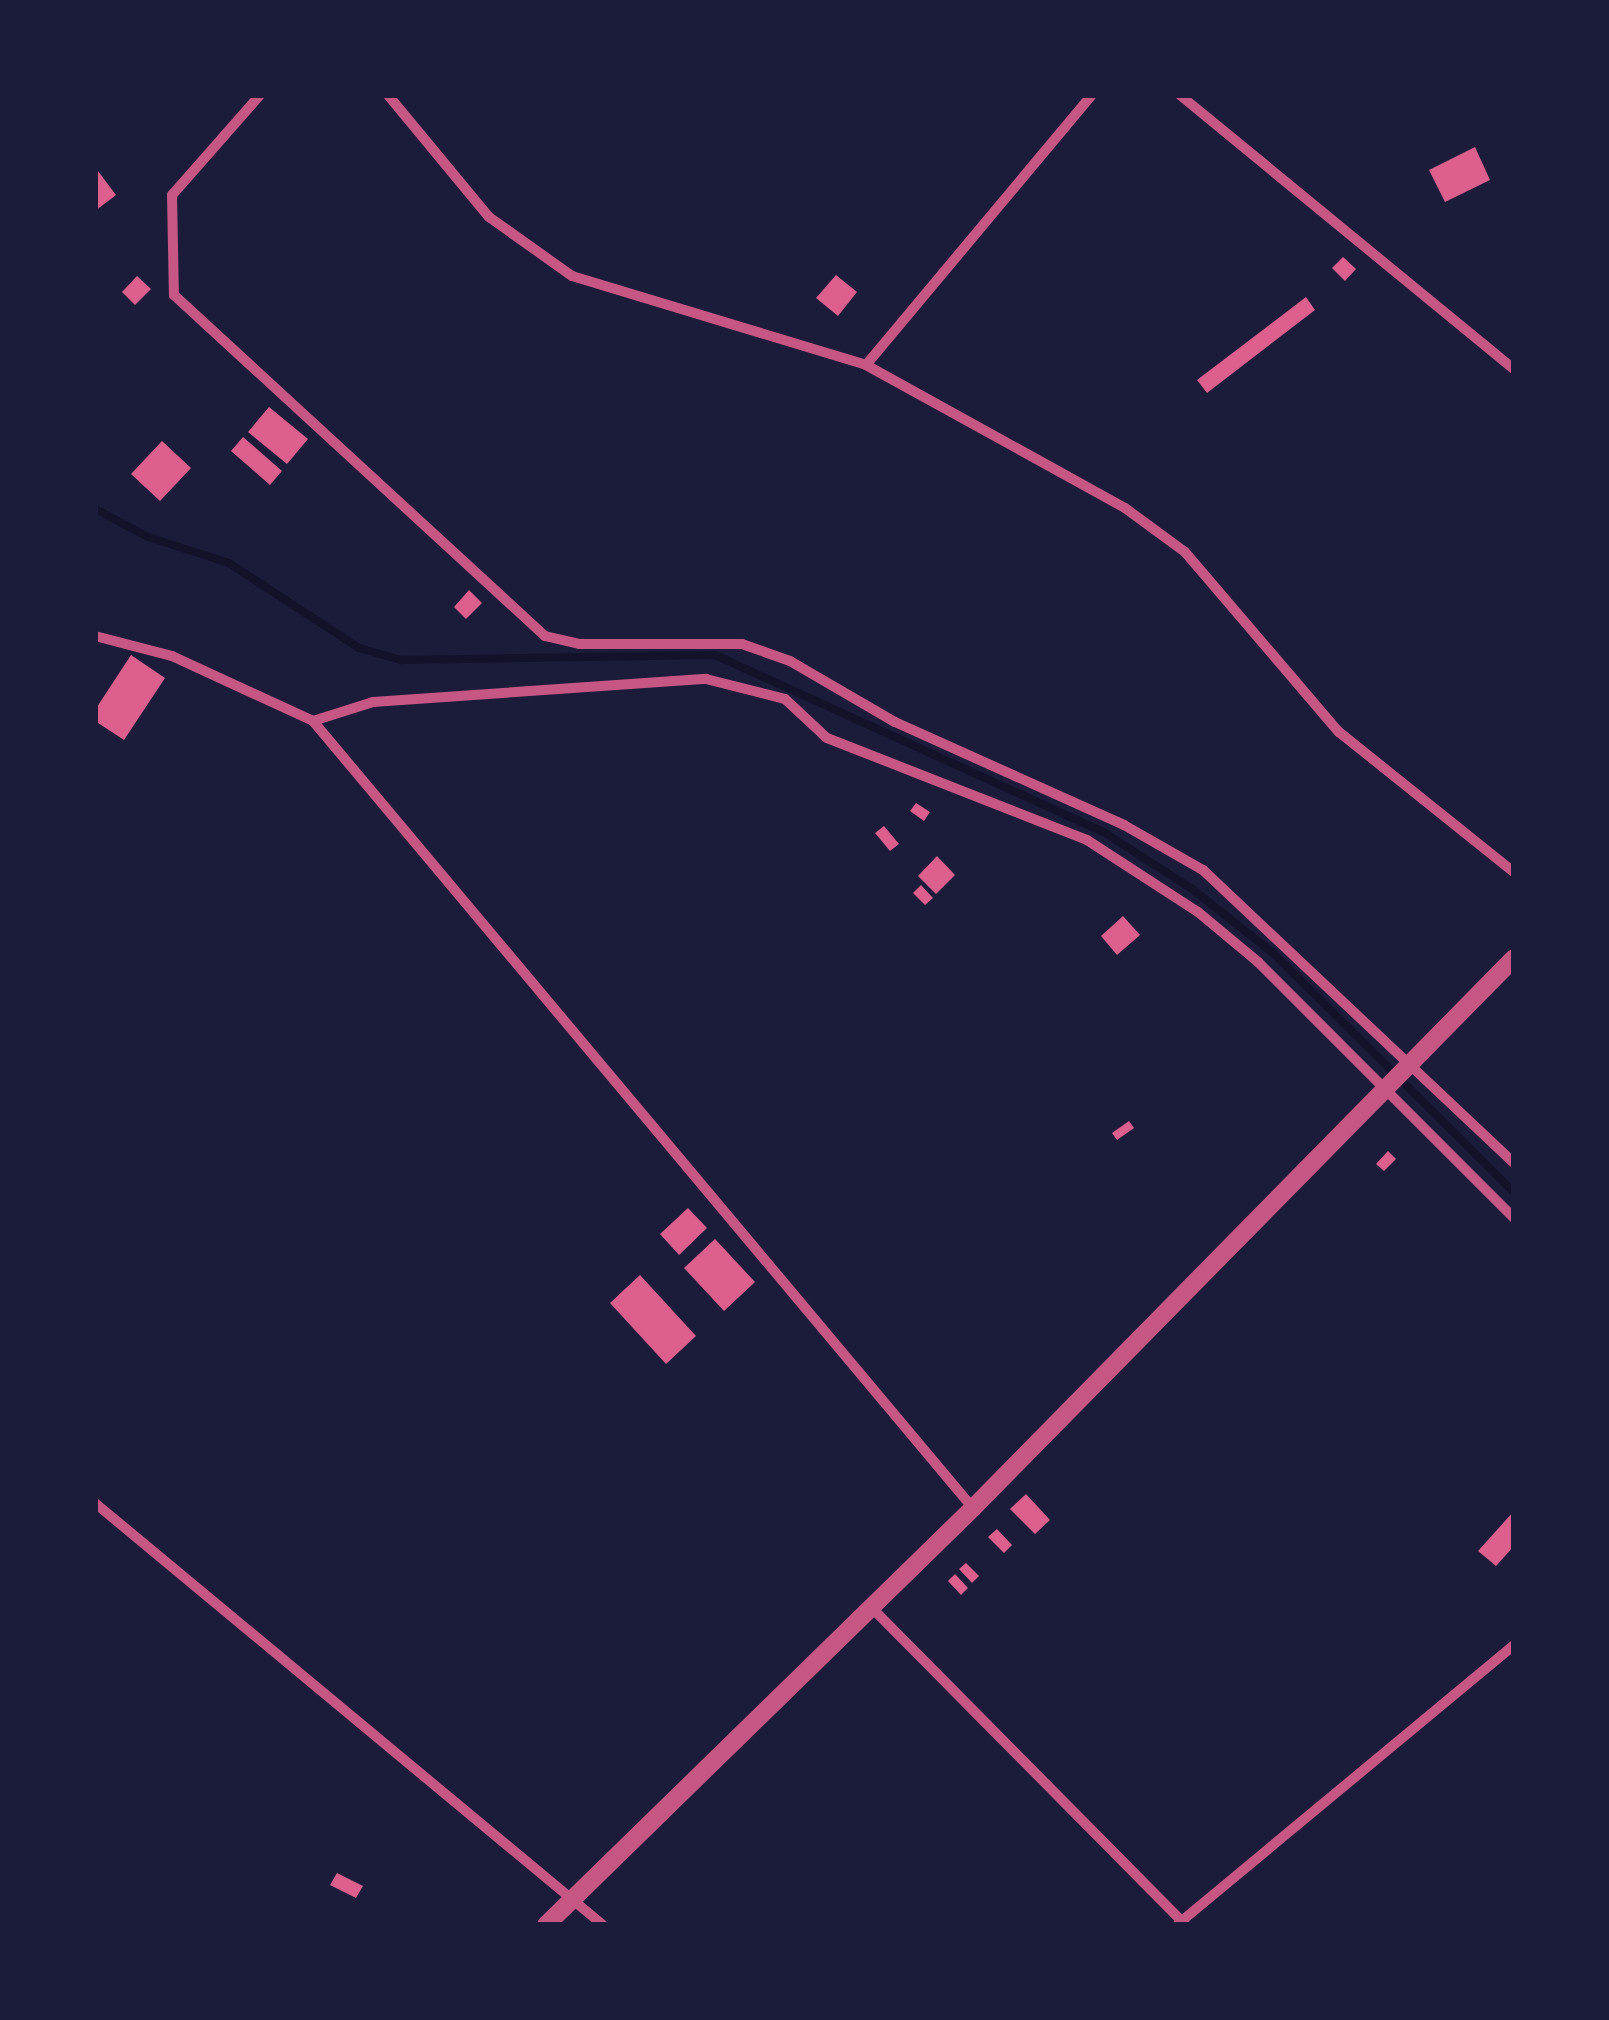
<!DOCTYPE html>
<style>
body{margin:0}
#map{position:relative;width:1609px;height:2020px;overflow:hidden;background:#1b1b3a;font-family:Figtree,sans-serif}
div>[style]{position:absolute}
.stream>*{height:8px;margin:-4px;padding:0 4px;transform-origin:4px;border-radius:4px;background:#12122b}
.building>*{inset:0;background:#dd5f8e}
.minor>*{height:10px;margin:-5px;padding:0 5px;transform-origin:5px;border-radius:5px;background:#c65784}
.tertiary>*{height:18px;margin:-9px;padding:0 9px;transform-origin:9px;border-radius:9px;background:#c65784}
span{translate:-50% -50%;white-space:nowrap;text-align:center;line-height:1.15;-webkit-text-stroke:9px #1b1b3a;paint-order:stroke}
.frame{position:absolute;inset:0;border:98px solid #1b1b3a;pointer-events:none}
</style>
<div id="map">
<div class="stream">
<i style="left:95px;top:509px;width:60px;rotate:27.8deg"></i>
<i style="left:148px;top:537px;width:85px;rotate:17.8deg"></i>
<i style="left:229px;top:563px;width:155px;rotate:33.2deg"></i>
<i style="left:359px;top:648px;width:44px;rotate:15.9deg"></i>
<i style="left:401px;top:660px;width:314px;rotate:-0.9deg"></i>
<i style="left:715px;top:655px;width:425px;rotate:24.5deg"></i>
<i style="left:1102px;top:831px;width:107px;rotate:32.8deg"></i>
<i style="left:1192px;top:889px;width:103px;rotate:38.3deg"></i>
<i style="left:1273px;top:953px;width:339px;rotate:44.8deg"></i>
</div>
<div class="building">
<i style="clip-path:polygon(1475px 147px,1490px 180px,1445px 202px,1429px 170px)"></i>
<i style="clip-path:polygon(95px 167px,116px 195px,95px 211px)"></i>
<i style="clip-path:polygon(1343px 257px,1356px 269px,1345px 281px,1332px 268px)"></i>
<i style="clip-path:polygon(836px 275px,857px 292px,838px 316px,816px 298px)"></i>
<i style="clip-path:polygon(137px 276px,151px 289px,135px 305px,122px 292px)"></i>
<i style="clip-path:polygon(1306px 297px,1315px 310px,1207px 393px,1197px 380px)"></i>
<i style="clip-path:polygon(269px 407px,308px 439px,287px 464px,248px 432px)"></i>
<i style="clip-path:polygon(243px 437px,282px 471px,270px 485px,231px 451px)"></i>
<i style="clip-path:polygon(162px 441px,191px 468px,160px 501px,131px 474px)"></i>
<i style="clip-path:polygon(469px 590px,482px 603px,466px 619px,454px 607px)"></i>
<i style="clip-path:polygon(131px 655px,165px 678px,124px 740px,95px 721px,95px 710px)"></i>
<i style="clip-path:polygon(916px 803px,930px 812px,924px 821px,910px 811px)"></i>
<i style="clip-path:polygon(884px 826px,899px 844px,890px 851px,875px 833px)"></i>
<i style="clip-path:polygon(937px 856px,955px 875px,936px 894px,918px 876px)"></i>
<i style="clip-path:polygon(921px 885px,933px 898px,925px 905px,913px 893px)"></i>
<i style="clip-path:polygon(1123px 916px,1140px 935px,1117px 955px,1101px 936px)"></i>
<i style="clip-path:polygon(1129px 1121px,1134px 1128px,1117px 1140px,1112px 1133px)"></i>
<i style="clip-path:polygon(1388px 1151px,1396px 1159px,1384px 1171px,1376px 1164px)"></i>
<i style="clip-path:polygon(688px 1208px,707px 1228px,679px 1255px,660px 1234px)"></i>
<i style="clip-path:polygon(715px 1239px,755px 1282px,724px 1311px,684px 1268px)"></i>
<i style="clip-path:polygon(640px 1275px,696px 1336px,666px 1364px,610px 1303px)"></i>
<i style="clip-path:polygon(1026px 1494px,1050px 1520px,1035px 1534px,1010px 1509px)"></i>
<i style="clip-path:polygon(1514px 1511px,1514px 1546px,1496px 1566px,1478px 1551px)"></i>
<i style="clip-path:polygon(997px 1529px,1012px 1545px,1004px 1553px,988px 1537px)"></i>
<i style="clip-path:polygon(966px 1563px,979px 1576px,972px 1583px,959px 1569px)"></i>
<i style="clip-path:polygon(955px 1574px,968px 1588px,961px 1595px,948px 1581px)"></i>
<i style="clip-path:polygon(337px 1873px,363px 1886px,356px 1898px,330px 1885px)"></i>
</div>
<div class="minor">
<i style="left:260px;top:95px;width:133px;rotate:131.3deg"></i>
<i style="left:172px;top:195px;width:100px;rotate:88.9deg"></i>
<i style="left:174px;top:295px;width:504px;rotate:42.59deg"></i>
<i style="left:545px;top:636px;width:35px;rotate:13deg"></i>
<i style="left:579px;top:644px;width:163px"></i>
<i style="left:742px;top:644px;width:51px;rotate:19.5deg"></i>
<i style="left:790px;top:661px;width:121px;rotate:30.2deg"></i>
<i style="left:895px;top:722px;width:251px;rotate:24.2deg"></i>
<i style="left:1124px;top:825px;width:91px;rotate:29.7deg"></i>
<i style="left:1203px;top:870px;width:427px;rotate:43.3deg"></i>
<i style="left:388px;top:95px;width:158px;rotate:50.4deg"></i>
<i style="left:489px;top:217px;width:102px;rotate:35.4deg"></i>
<i style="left:572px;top:276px;width:307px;rotate:16.8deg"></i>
<i style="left:866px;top:365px;width:296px;rotate:28.9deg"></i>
<i style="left:1125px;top:508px;width:74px;rotate:36.3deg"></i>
<i style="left:1185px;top:552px;width:237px;rotate:49.5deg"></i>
<i style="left:1339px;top:732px;width:224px;rotate:38.7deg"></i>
<i style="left:1180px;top:95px;width:432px;rotate:39.4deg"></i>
<i style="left:866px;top:365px;width:352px;rotate:-50.1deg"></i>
<i style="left:95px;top:636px;width:80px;rotate:14.6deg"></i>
<i style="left:172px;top:656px;width:155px;rotate:24.7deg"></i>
<i style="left:313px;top:721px;width:1027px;rotate:50.02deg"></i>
<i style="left:313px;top:721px;width:63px;rotate:-17.6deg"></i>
<i style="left:373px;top:702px;width:334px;rotate:-4deg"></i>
<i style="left:706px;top:679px;width:81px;rotate:14.2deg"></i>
<i style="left:785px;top:699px;width:57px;rotate:42.9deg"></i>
<i style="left:827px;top:738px;width:279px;rotate:21.4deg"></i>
<i style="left:1087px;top:840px;width:132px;rotate:33deg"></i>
<i style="left:1198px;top:912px;width:78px;rotate:39.8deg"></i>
<i style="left:1258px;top:962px;width:362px;rotate:45deg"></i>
<i style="left:95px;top:1503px;width:660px;rotate:39.72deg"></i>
<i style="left:871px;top:1607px;width:448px;rotate:45.3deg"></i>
<i style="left:1178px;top:1924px;width:437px;rotate:-39.7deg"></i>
</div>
<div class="tertiary">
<i style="left:546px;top:1925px;width:597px;rotate:-44.32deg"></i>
<i style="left:973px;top:1508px;width:771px;rotate:-45.47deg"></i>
</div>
<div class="frame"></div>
</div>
